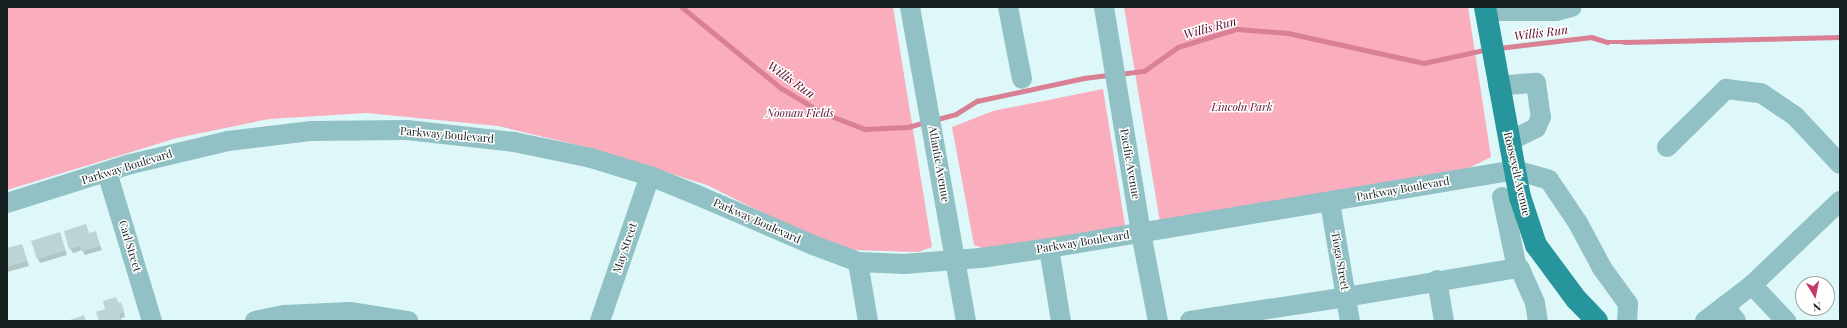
<!DOCTYPE html>
<style>
body{margin:0}
#map{position:relative;width:1847px;height:328px;overflow:hidden;background:#def7f8;font-family:"Playfair Display",serif}
div>[style]{position:absolute}
.green>*{inset:0;background:#faadbd}
.shadow>*{inset:0;background:#0003}
.stream>*{height:4.5px;margin:-2.25px;padding:0 2.25px;transform-origin:2.25px;border-radius:2.25px;background:#d98094}
.building>*{inset:0;background:#bcd4d5}
.minor>*{height:20px;margin:-10px;padding:0 10px;transform-origin:10px;border-radius:10px;background:#91c1c4}
.major>*{height:22px;margin:-11px;padding:0 11px;transform-origin:11px;border-radius:11px;background:#27969c}
span{translate:-50% -50%;white-space:nowrap;text-align:center;line-height:1.15;-webkit-text-stroke:3px #fff;paint-order:stroke}
.park-label{font-size:11px;color:#5d0c2a;font-style:italic}
.street-label{font-size:11px;color:#162020}
.water-label{font-size:12px;color:#580626;font-style:italic}
.frame{position:absolute;inset:0;border:8px solid #162020;pointer-events:none}
.north{position:absolute;left:1795px;top:276px;width:40px;height:40px;box-sizing:border-box;background:#fff;border:1px solid #a2a6a6;border-radius:50%;rotate:170deg;font-size:11px;font-weight:700;line-height:16px;text-align:center;color:#162020}
.north::after{content:'';display:block;margin:auto;width:14px;height:18px;background:#c63967;clip-path:polygon(50% 0,100% 100%,50% 72%,0 100%)}
</style>
<div id="map">
<div class="green">
<i style="clip-path:polygon(7px 7px,893px 7px,932px 247px,918px 252px,852px 250px,791px 227px,707px 185px,586px 147px,498px 126px,367px 113px,269px 119px,177px 138px,7px 190px)"></i>
<i style="clip-path:polygon(1124px 7px,1468px 7px,1491px 157px,1469px 168px,1160px 222px)"></i>
<i style="clip-path:polygon(1103px 89px,1125px 225px,1115px 229px,987px 250px,974px 245px,952px 127px,993px 111px)"></i>
</div>
<div class="shadow">
<i style="clip-path:polygon(86px 225px,89px 234px,95px 232px,102px 250px,85px 255px,82px 250px,73px 253px,70px 248px)"></i>
<i style="clip-path:polygon(60px 233px,67px 255px,40px 263px,38px 259px)"></i>
<i style="clip-path:polygon(22px 245px,29px 266px,7px 272px,7px 249px)"></i>
<i style="clip-path:polygon(115px 298px,123px 308px,125px 317px,121px 318px,122px 321px,100px 321px)"></i>
</div>
<div class="stream">
<i style="left:682px;top:7px;width:128px;rotate:39.3deg"></i>
<i style="left:781px;top:88px;width:47px;rotate:31deg"></i>
<i style="left:821px;top:112px;width:47px;rotate:21.1deg"></i>
<i style="left:865px;top:129px;width:43px;rotate:-2.7deg"></i>
<i style="left:908px;top:127px;width:18px;rotate:-16deg"></i>
<i style="left:1499px;top:48px;width:93px;rotate:-6.8deg"></i>
<i style="left:1591px;top:37px;width:17px;rotate:17deg"></i>
<i style="left:1607px;top:42px;width:17px"></i>
<i style="left:1624px;top:42px;width:216px;rotate:-1.3deg"></i>
<i style="left:1119px;top:74px;width:25px;rotate:-7deg"></i>
<i style="left:1144px;top:71px;width:42px;rotate:-35.2deg"></i>
<i style="left:1178px;top:47px;width:62px;rotate:-17deg"></i>
<i style="left:1237px;top:29px;width:51px;rotate:4.5deg"></i>
<i style="left:1288px;top:33px;width:139px;rotate:12.4deg"></i>
<i style="left:1424px;top:63px;width:66px;rotate:-12.3deg"></i>
<i style="left:934px;top:120px;width:23px;rotate:-15deg"></i>
<i style="left:956px;top:114px;width:25px;rotate:-32deg"></i>
<i style="left:977px;top:101px;width:109px;rotate:-12.1deg"></i>
<i style="left:1084px;top:78px;width:26px;rotate:-7deg"></i>
</div>
<div class="building">
<i style="clip-path:polygon(86px 224px,89px 233px,96px 231px,100px 246px,82px 251px,80px 246px,69px 249px,64px 231px)"></i>
<i style="clip-path:polygon(60px 232px,65px 251px,37px 259px,31px 241px)"></i>
<i style="clip-path:polygon(22px 244px,27px 261px,7px 267px,7px 248px)"></i>
<i style="clip-path:polygon(116px 297px,118px 303px,121px 302px,124px 312px,119px 314px,121px 321px,99px 321px,96px 312px,105px 309px,103px 301px)"></i>
<i style="clip-path:polygon(84px 315px,86px 321px,67px 321px)"></i>
</div>
<div class="minor">
<i style="left:910px;top:7px;width:319px;rotate:79.9deg"></i>
<i style="left:1008px;top:7px;width:73px;rotate:79deg"></i>
<i style="left:1104px;top:7px;width:229px;rotate:80.7deg"></i>
<i style="left:1141px;top:233px;width:90px;rotate:79.1deg"></i>
<i style="left:1486px;top:11px;width:70px"></i>
<i style="left:1556px;top:11px;width:16px;rotate:-14deg"></i>
<i style="left:1498px;top:86px;width:38px;rotate:-5deg"></i>
<i style="left:1536px;top:83px;width:34px;rotate:82deg"></i>
<i style="left:1541px;top:117px;width:12px;rotate:114deg"></i>
<i style="left:1536px;top:128px;width:30px;rotate:154deg"></i>
<i style="left:1667px;top:147px;width:83px;rotate:-44.5deg"></i>
<i style="left:1726px;top:89px;width:35px;rotate:7deg"></i>
<i style="left:1761px;top:93px;width:41px;rotate:34.1deg"></i>
<i style="left:1795px;top:116px;width:66px;rotate:46.8deg"></i>
<i style="left:107px;top:172px;width:156px;rotate:73.2deg"></i>
<i style="left:1502px;top:197px;width:73px;rotate:78.1deg"></i>
<i style="left:1330px;top:202px;width:121px;rotate:80.5deg"></i>
<i style="left:7px;top:203px;width:130px;rotate:-17.5deg"></i>
<i style="left:131px;top:164px;width:100px;rotate:-13.3deg"></i>
<i style="left:228px;top:141px;width:84px;rotate:-6.9deg"></i>
<i style="left:311px;top:131px;width:96px;rotate:-0.6deg"></i>
<i style="left:407px;top:130px;width:108px;rotate:6.4deg"></i>
<i style="left:514px;top:142px;width:79px;rotate:11.7deg"></i>
<i style="left:591px;top:158px;width:62px;rotate:17deg"></i>
<i style="left:650px;top:176px;width:51px;rotate:22deg"></i>
<i style="left:697px;top:195px;width:126px;rotate:23.3deg"></i>
<i style="left:813px;top:245px;width:48px;rotate:20.7deg"></i>
<i style="left:858px;top:262px;width:46px;rotate:2.5deg"></i>
<i style="left:904px;top:264px;width:76px;rotate:-4.5deg"></i>
<i style="left:980px;top:258px;width:70px;rotate:-8.2deg"></i>
<i style="left:1049px;top:248px;width:472px;rotate:-9.5deg"></i>
<i style="left:1515px;top:170px;width:35px;rotate:16deg"></i>
<i style="left:1549px;top:180px;width:52px;rotate:56deg"></i>
<i style="left:1578px;top:223px;width:51px;rotate:61.9deg"></i>
<i style="left:1602px;top:268px;width:44px;rotate:54.2deg"></i>
<i style="left:1628px;top:304px;width:17px;rotate:93deg"></i>
<i style="left:1049px;top:248px;width:74px;rotate:80.7deg"></i>
<i style="left:858px;top:262px;width:60px;rotate:80.4deg"></i>
<i style="left:1517px;top:268px;width:3px;rotate:18deg"></i>
<i style="left:1520px;top:269px;width:37px;rotate:66deg"></i>
<i style="left:1535px;top:303px;width:18px;rotate:81deg"></i>
<i style="left:1437px;top:280px;width:42px;rotate:80.3deg"></i>
<i style="left:1752px;top:285px;width:122px;rotate:-43.7deg"></i>
<i style="left:1724px;top:306px;width:19px;rotate:51deg"></i>
<i style="left:255px;top:321px;width:30px;rotate:-12deg"></i>
<i style="left:284px;top:315px;width:66px;rotate:-2.6deg"></i>
<i style="left:350px;top:312px;width:59px;rotate:8.8deg"></i>
<i style="left:600px;top:321px;width:153px;rotate:-71deg"></i>
<i style="left:1190px;top:321px;width:158px;rotate:-8.7deg"></i>
<i style="left:1346px;top:297px;width:173px;rotate:-9.6deg"></i>
<i style="left:1705px;top:321px;width:59px;rotate:-37.5deg"></i>
<i style="left:1752px;top:285px;width:50px;rotate:46.6deg"></i>
</div>
<div class="major">
<i style="left:1485px;top:7px;width:193px;rotate:79.6deg"></i>
<i style="left:1520px;top:197px;width:51px;rotate:71.6deg"></i>
<i style="left:1536px;top:245px;width:67px;rotate:53.5deg"></i>
<i style="left:1576px;top:299px;width:30px;rotate:46deg"></i>
</div>
<div class="park-label">
<span style="left:1242px;top:107px">Lincoln Park</span>
<span style="left:800px;top:113px">Noonan Fields</span>
</div>
<div class="street-label">
<span style="left:447px;top:135px;rotate:5deg">Parkway Boulevard</span>
<span style="left:939px;top:164px;rotate:80deg">Atlantic Avenue</span>
<span style="left:1130px;top:164px;rotate:80deg">Pacific Avenue</span>
<span style="left:127px;top:167px;rotate:-17deg">Parkway Boulevard</span>
<span style="left:1517px;top:174px;rotate:77deg">Roosevelt Avenue</span>
<span style="left:1403px;top:189px;rotate:-10deg">Parkway Boulevard</span>
<span style="left:757px;top:221px;rotate:24deg">Parkway Boulevard</span>
<span style="left:1083px;top:242px;rotate:-9deg">Parkway Boulevard</span>
<span style="left:130px;top:246px;rotate:73deg">Carl Street</span>
<span style="left:625px;top:248px;rotate:-71deg">May Street</span>
<span style="left:1340px;top:261px;rotate:80deg">Tioga Street</span>
</div>
<div class="water-label">
<span style="left:1210px;top:28px;rotate:-15deg">Willis Run</span>
<span style="left:1541px;top:33px;rotate:-7deg">Willis Run</span>
<span style="left:791px;top:80px;rotate:35deg">Willis Run</span>
</div>
<div class="frame"></div>
<div class="north">N</div>
</div>
